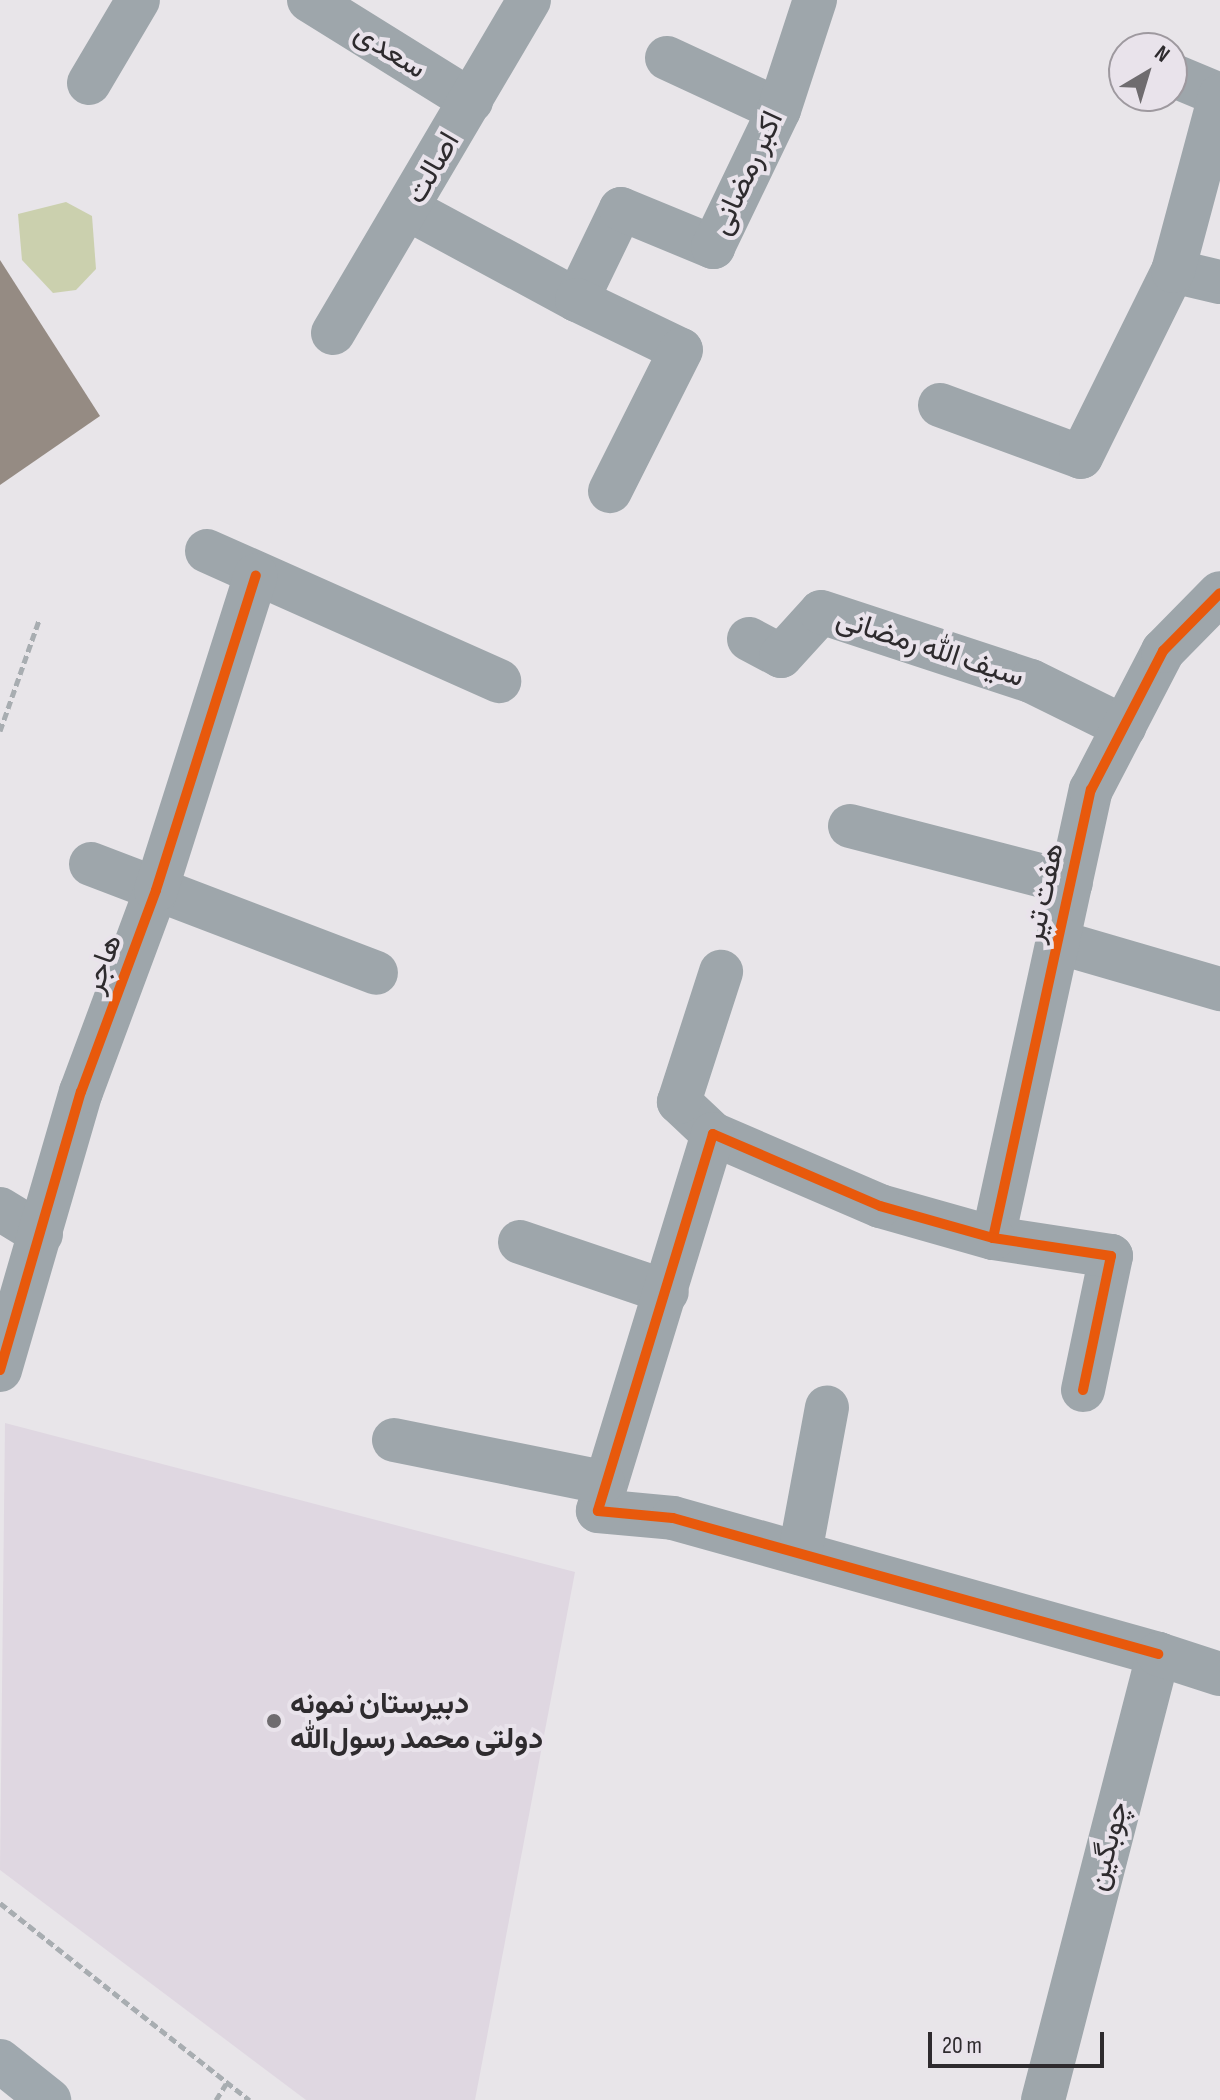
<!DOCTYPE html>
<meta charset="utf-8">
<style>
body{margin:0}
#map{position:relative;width:1220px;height:2100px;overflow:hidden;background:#e8e5e9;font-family:"Sofia Sans Condensed",Vazirmatn,sans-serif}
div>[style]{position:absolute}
.built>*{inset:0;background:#dfd7e1}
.forest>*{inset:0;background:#cbd0ae}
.building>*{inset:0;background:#958b83}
.path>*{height:5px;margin-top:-2.5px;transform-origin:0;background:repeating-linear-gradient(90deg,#a8adb1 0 8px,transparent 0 12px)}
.minor>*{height:44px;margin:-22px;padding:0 22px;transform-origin:22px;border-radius:22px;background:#9ea6ab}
.major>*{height:44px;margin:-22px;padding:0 22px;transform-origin:22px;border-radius:22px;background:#9fa8ae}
.cycleway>*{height:10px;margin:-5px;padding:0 5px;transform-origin:5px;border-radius:5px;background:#e8590c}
.dots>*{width:22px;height:22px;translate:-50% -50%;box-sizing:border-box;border:4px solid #e9e3eb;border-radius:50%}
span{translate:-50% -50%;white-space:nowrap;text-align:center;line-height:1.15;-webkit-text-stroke:8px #e9e3eb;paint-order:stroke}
.street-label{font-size:30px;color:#2e2b2e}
.poi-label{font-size:30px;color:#2e2b2e;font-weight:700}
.left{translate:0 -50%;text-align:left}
.north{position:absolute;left:1108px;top:32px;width:80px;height:80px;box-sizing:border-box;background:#e9e3eb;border:2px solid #9e999f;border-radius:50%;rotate:38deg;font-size:22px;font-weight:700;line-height:32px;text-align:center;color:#2e2b2e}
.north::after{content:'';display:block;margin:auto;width:28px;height:36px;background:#6f6c6f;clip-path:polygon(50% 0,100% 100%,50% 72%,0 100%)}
.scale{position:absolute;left:928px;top:2032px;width:176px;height:36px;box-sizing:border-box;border:4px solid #2e2b2e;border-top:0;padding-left:10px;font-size:24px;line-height:28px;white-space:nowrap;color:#2e2b2e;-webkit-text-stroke:6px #e9e3eb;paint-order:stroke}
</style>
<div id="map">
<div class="built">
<i style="clip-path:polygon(5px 1423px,575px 1572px,475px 2100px,306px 2100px,0 1870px)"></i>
</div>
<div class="forest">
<i style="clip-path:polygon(66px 202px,92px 216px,96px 269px,76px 290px,53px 293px,22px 260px,18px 214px)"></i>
</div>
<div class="building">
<i style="clip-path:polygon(0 260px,100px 416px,0 485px)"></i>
</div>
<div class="path">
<i style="left:0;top:731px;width:118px;rotate:-70.6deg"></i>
<i style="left:0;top:1903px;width:318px;rotate:38.3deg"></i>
<i style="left:216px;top:2100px;width:19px;rotate:-58deg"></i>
</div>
<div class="minor">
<i style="left:309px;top:0;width:191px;rotate:31.9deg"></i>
<i style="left:667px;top:58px;width:123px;rotate:24.9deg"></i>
<i style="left:1172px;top:75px;width:52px;rotate:22.6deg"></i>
<i style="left:89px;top:83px;width:96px;rotate:-59.4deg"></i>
<i style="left:408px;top:209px;width:192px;rotate:28.3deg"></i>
<i style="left:577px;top:300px;width:101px;rotate:-64.2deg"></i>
<i style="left:621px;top:209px;width:100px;rotate:22.4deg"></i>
<i style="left:713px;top:247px;width:152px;rotate:-64.3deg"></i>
<i style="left:779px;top:110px;width:116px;rotate:-71.9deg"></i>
<i style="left:1173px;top:271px;width:48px;rotate:13.2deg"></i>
<i style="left:577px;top:300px;width:115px;rotate:25.7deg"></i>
<i style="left:681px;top:350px;width:158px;rotate:116.7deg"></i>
<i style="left:333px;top:333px;width:386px;rotate:-59.5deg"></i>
<i style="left:940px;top:405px;width:150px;rotate:20.2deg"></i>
<i style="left:1081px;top:457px;width:208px;rotate:-63.7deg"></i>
<i style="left:1173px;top:271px;width:181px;rotate:-75deg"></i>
<i style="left:207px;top:551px;width:320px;rotate:24deg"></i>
<i style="left:749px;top:639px;width:36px;rotate:28deg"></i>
<i style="left:781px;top:656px;width:59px;rotate:-47.7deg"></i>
<i style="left:821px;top:612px;width:221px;rotate:18.2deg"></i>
<i style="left:1031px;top:681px;width:104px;rotate:26.3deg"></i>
<i style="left:850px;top:826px;width:228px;rotate:14.5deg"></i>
<i style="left:91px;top:864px;width:305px;rotate:20.9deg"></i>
<i style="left:1058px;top:942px;width:169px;rotate:16.2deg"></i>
<i style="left:713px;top:1134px;width:47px;rotate:-136.7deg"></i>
<i style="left:679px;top:1102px;width:137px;rotate:-72.1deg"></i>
<i style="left:0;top:1209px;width:48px;rotate:31.4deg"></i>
<i style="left:993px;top:1238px;width:459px;rotate:-77.7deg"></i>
<i style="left:1091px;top:790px;width:157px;rotate:-62.6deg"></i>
<i style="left:1163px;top:651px;width:81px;rotate:-45.5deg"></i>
<i style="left:520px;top:1242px;width:155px;rotate:18.8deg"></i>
<i style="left:0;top:1370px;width:290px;rotate:-73.8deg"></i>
<i style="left:81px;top:1092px;width:215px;rotate:-69.6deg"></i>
<i style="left:156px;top:890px;width:330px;rotate:-72.4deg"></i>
<i style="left:1083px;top:1390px;width:137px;rotate:-78.2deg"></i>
<i style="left:1111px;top:1256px;width:119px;rotate:-171.3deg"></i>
<i style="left:993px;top:1238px;width:117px;rotate:-164.2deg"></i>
<i style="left:880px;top:1206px;width:182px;rotate:-156.7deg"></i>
<i style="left:713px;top:1134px;width:394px;rotate:107deg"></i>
<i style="left:598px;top:1511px;width:75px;rotate:5.3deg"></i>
<i style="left:673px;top:1518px;width:504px;rotate:15.66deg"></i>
<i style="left:394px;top:1440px;width:213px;rotate:11.4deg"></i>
<i style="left:800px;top:1553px;width:148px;rotate:-79.5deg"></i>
<i style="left:1043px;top:2100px;width:461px;rotate:-75.5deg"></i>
<i style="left:1158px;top:1654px;width:65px;rotate:17.9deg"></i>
</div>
<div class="major">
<i style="left:0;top:2061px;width:63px;rotate:38.5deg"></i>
</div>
<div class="cycleway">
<i style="left:993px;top:1238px;width:459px;rotate:-77.7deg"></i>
<i style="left:1091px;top:790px;width:157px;rotate:-62.6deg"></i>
<i style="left:1163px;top:651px;width:81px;rotate:-45.5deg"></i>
<i style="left:0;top:1370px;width:290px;rotate:-73.8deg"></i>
<i style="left:81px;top:1092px;width:215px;rotate:-69.6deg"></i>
<i style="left:156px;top:890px;width:330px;rotate:-72.4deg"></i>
<i style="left:1083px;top:1390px;width:137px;rotate:-78.2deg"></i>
<i style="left:1111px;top:1256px;width:119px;rotate:-171.3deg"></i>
<i style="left:993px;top:1238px;width:117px;rotate:-164.2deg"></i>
<i style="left:880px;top:1206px;width:182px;rotate:-156.7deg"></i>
<i style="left:713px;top:1134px;width:394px;rotate:107deg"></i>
<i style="left:598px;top:1511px;width:75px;rotate:5.3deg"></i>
<i style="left:673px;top:1518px;width:504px;rotate:15.66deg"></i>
</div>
<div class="dots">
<i style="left:274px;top:1721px;background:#6f6c6f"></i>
</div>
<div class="street-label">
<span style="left:390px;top:51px;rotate:32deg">سعدی</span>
<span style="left:433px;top:168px;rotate:-60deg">اصالت</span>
<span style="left:747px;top:173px;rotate:-65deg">اکبر رمضانی</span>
<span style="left:930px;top:648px;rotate:18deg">سیف الله رمضانی</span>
<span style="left:1044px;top:893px;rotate:-78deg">هفت تیر</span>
<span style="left:103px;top:964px;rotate:-70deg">هاجر</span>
<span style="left:1108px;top:1846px;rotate:-75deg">چوبگین</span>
</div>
<div class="poi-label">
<span class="left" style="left:290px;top:1721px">دبیرستان نمونه<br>دولتی محمد رسول‌الله</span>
</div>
<div class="north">N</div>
<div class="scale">20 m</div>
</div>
